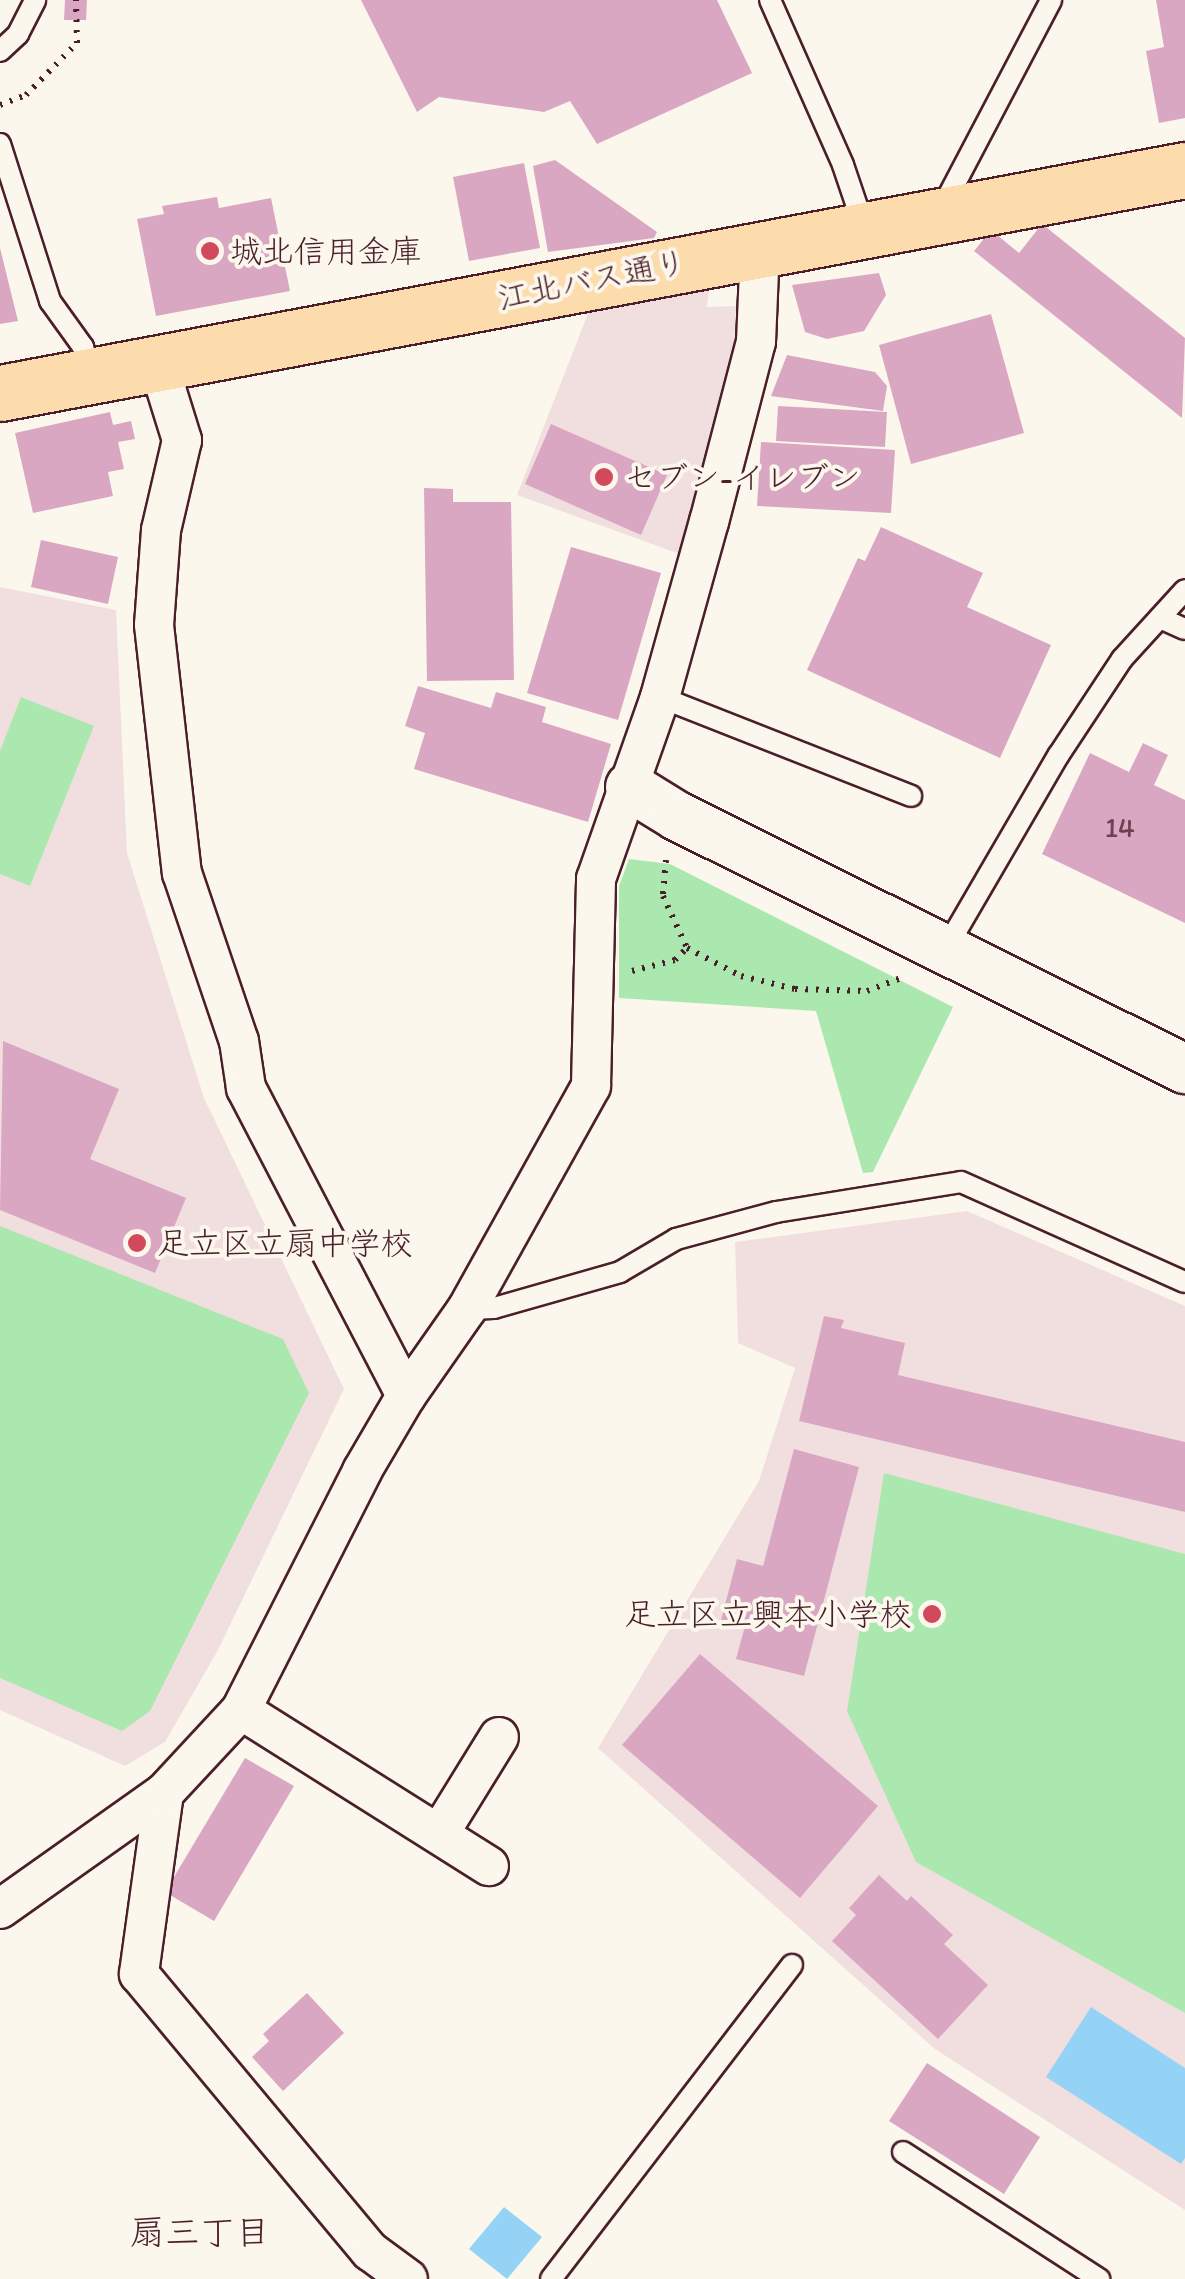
<!DOCTYPE html>
<meta charset="utf-8">
<style>
body{margin:0}
#map{position:relative;width:1185px;height:2279px;overflow:hidden;background:#fbf7ec;font-family:Itim,"Klee One",sans-serif}
div>[style]{position:absolute}
.built>*{inset:0;background:#f1dfe0}
.green>*{inset:0;background:#abe8af}
.water>*{inset:0;background:#94d3f6}
.building>*{inset:0;background:#daa7c3}
.path>*{height:6px;margin-top:-3px;transform-origin:0;background:repeating-linear-gradient(90deg,#4a1f2b 0 2.5px,transparent 0 10.5px)}
.roads{filter:drop-shadow(2px 0 #4a1f2b) drop-shadow(-2px 0 #4a1f2b) drop-shadow(0 2px #4a1f2b) drop-shadow(0 -2px #4a1f2b)}
.service>*{height:20px;margin:-10px;padding:0 10px;transform-origin:10px;border-radius:10px;background:#fbf7ec}
.minor>*{height:38px;margin:-19px;padding:0 19px;transform-origin:19px;border-radius:19px;background:#fbf7ec}
.tertiary>*{height:48px;margin:-24px;padding:0 24px;transform-origin:24px;border-radius:24px;background:#fbf7ec}
.primary>*{height:55px;margin:-27.5px;padding:0 27.5px;transform-origin:27.5px;border-radius:27.5px;background:#fcdcac}
.dots>*{width:28px;height:28px;translate:-50% -50%;box-sizing:border-box;border:5px solid #fbf7ec;border-radius:50%}
span{translate:-50% -50%;white-space:nowrap;text-align:center;line-height:1.15;-webkit-text-stroke:8px #fbf7ec;paint-order:stroke}
.number-label{font-size:28px;color:#6e4151}
.number-label span{-webkit-text-stroke-width:0}
.poi-label{font-size:32px;color:#4a1f2b}
.left{translate:0 -50%;text-align:left}
.right{translate:-100% -50%;text-align:right}
.street-label{font-size:32px;color:#4a1f2b}
.neighbourhood-label{font-size:35px;color:#4a1f2b}
</style>
<div id="map">
<div class="built">
<i style="clip-path:polygon(709px 290px,707px 307px,736px 306px,734px 351px,685px 556px,517px 495px,589px 311px)"></i>
<i style="clip-path:polygon(0 587px,116px 610px,127px 853px,204px 1098px,344px 1389px,218px 1650px,165px 1742px,125px 1766px,0 1710px)"></i>
<i style="clip-path:polygon(967px 1211px,1185px 1306px,1185px 2210px,935px 2049px,598px 1748px,759px 1481px,795px 1368px,738px 1343px,735px 1242px)"></i>
</div>
<div class="green">
<i style="clip-path:polygon(21px 697px,94px 726px,30px 886px,0 874px,0 751px)"></i>
<i style="clip-path:polygon(629px 859px,670px 864px,953px 1007px,873px 1172px,863px 1173px,816px 1011px,619px 998px,619px 886px)"></i>
<i style="clip-path:polygon(0 1226px,283px 1339px,309px 1393px,150px 1711px,122px 1731px,0 1678px)"></i>
<i style="clip-path:polygon(884px 1473px,1185px 1554px,1185px 2013px,916px 1862px,847px 1711px)"></i>
</div>
<div class="water">
<i style="clip-path:polygon(1091px 2007px,1185px 2068px,1185px 2158px,1181px 2164px,1046px 2077px)"></i>
<i style="clip-path:polygon(504px 2207px,542px 2237px,507px 2279px,469px 2249px)"></i>
</div>
<div class="building">
<i style="clip-path:polygon(65px 0,87px 0,86px 20px,64px 20px)"></i>
<i style="clip-path:polygon(361px 0,717px 0,752px 73px,597px 144px,570px 101px,544px 112px,439px 97px,417px 112px)"></i>
<i style="clip-path:polygon(1156px 0,1185px 0,1185px 118px,1159px 123px,1146px 51px,1164px 47px)"></i>
<i style="clip-path:polygon(555px 160px,657px 232px,654px 238px,548px 252px,533px 166px)"></i>
<i style="clip-path:polygon(524px 163px,540px 248px,469px 261px,453px 177px)"></i>
<i style="clip-path:polygon(217px 197px,219px 208px,271px 198px,290px 291px,156px 316px,137px 219px,164px 214px,162px 206px)"></i>
<i style="clip-path:polygon(1042px 224px,1185px 338px,1182px 418px,974px 251px,991px 230px,1019px 253px)"></i>
<i style="clip-path:polygon(0 248px,18px 321px,0 324px)"></i>
<i style="clip-path:polygon(879px 273px,886px 295px,864px 331px,827px 339px,805px 332px,792px 285px)"></i>
<i style="clip-path:polygon(991px 314px,1024px 433px,911px 464px,879px 345px)"></i>
<i style="clip-path:polygon(787px 355px,875px 372px,887px 386px,883px 411px,771px 396px)"></i>
<i style="clip-path:polygon(778px 406px,887px 412px,885px 447px,776px 441px)"></i>
<i style="clip-path:polygon(110px 412px,113px 425px,131px 421px,135px 439px,118px 442px,124px 469px,108px 472px,113px 496px,33px 513px,15px 433px)"></i>
<i style="clip-path:polygon(551px 424px,667px 475px,641px 535px,525px 484px)"></i>
<i style="clip-path:polygon(761px 442px,895px 450px,891px 513px,757px 506px)"></i>
<i style="clip-path:polygon(424px 488px,453px 489px,453px 502px,511px 502px,514px 680px,427px 681px)"></i>
<i style="clip-path:polygon(881px 527px,983px 573px,967px 607px,1051px 645px,1000px 758px,807px 670px,858px 558px,865px 561px)"></i>
<i style="clip-path:polygon(41px 540px,118px 557px,108px 604px,31px 587px)"></i>
<i style="clip-path:polygon(571px 547px,661px 573px,618px 720px,527px 693px)"></i>
<i style="clip-path:polygon(418px 686px,491px 708px,496px 692px,546px 707px,542px 722px,611px 744px,588px 822px,414px 769px,425px 733px,405px 726px)"></i>
<i style="clip-path:polygon(1143px 743px,1168px 755px,1154px 785px,1185px 800px,1185px 923px,1042px 854px,1090px 753px,1129px 772px)"></i>
<i style="clip-path:polygon(3px 1041px,119px 1089px,90px 1159px,186px 1198px,155px 1273px,0 1210px)"></i>
<i style="clip-path:polygon(824px 1316px,844px 1320px,841px 1328px,905px 1343px,898px 1375px,1185px 1442px,1185px 1512px,799px 1421px)"></i>
<i style="clip-path:polygon(794px 1449px,859px 1467px,804px 1676px,736px 1659px,745px 1626px,721px 1620px,737px 1559px,763px 1566px)"></i>
<i style="clip-path:polygon(700px 1654px,878px 1806px,800px 1898px,622px 1745px)"></i>
<i style="clip-path:polygon(245px 1758px,294px 1786px,214px 1921px,165px 1892px)"></i>
<i style="clip-path:polygon(879px 1875px,907px 1901px,911px 1896px,953px 1935px,944px 1944px,988px 1985px,938px 2039px,832px 1941px,856px 1915px,849px 1908px)"></i>
<i style="clip-path:polygon(307px 1993px,344px 2033px,283px 2091px,252px 2057px,269px 2041px,263px 2034px)"></i>
<i style="clip-path:polygon(927px 2063px,1040px 2137px,1004px 2194px,889px 2121px)"></i>
</div>
<div class="path">
<i style="left:0;top:105px;width:28px;rotate:-21deg"></i>
<i style="left:26px;top:95px;width:73px;rotate:-45.6deg"></i>
<i style="left:77px;top:43px;width:43px;rotate:-91.3deg"></i>
<i style="left:666px;top:860px;width:36px;rotate:95deg"></i>
<i style="left:663px;top:896px;width:57px;rotate:65.2deg"></i>
<i style="left:632px;top:971px;width:44px;rotate:-14.3deg"></i>
<i style="left:675px;top:960px;width:17px;rotate:-45deg"></i>
<i style="left:687px;top:948px;width:61px;rotate:27.4deg"></i>
<i style="left:741px;top:976px;width:56px;rotate:13.5deg"></i>
<i style="left:795px;top:989px;width:72px;rotate:1.6deg"></i>
<i style="left:867px;top:991px;width:36px;rotate:-21deg"></i>
</div>
<div class="roads">
<div class="service">
<i style="left:770px;top:0;width:180px;rotate:66.1deg"></i>
<i style="left:843px;top:165px;width:65px;rotate:71.3deg"></i>
<i style="left:0;top:51px;width:25px;rotate:-43deg"></i>
<i style="left:18px;top:34px;width:38px;rotate:-63deg"></i>
<i style="left:0;top:144px;width:165px;rotate:72.3deg"></i>
<i style="left:50px;top:301px;width:57px;rotate:54.3deg"></i>
<i style="left:83px;top:347px;width:27px;rotate:75deg"></i>
<i style="left:942px;top:208px;width:235px;rotate:-62.3deg"></i>
<i style="left:1160px;top:618px;width:27px;rotate:24deg"></i>
<i style="left:660px;top:697px;width:270px;rotate:21.5deg"></i>
<i style="left:945px;top:950px;width:225px;rotate:-59.8deg"></i>
<i style="left:1058px;top:756px;width:116px;rotate:-56.6deg"></i>
<i style="left:1122px;top:659px;width:93px;rotate:-47.6deg"></i>
<i style="left:467px;top:1309px;width:27px;rotate:-2deg"></i>
<i style="left:494px;top:1308px;width:131px;rotate:-15.9deg"></i>
<i style="left:620px;top:1272px;width:65px;rotate:-30.5deg"></i>
<i style="left:676px;top:1239px;width:104px;rotate:-15.1deg"></i>
<i style="left:776px;top:1212px;width:187px;rotate:-9.2deg"></i>
<i style="left:961px;top:1182px;width:245px;rotate:24.1deg"></i>
<i style="left:903px;top:2152px;width:234px;rotate:32.9deg"></i>
<i style="left:551px;top:2279px;width:396px;rotate:-52.5deg"></i>
</div>
<div class="minor">
<i style="left:158px;top:363px;width:81px;rotate:72.7deg"></i>
<i style="left:182px;top:440px;width:92px;rotate:103.1deg"></i>
<i style="left:161px;top:530px;width:95px;rotate:94.2deg"></i>
<i style="left:154px;top:625px;width:250px;rotate:83.6deg"></i>
<i style="left:182px;top:873px;width:177px;rotate:71.3deg"></i>
<i style="left:239px;top:1041px;width:48px;rotate:81.5deg"></i>
<i style="left:246px;top:1088px;width:347px;rotate:62.5deg"></i>
<i style="left:241px;top:1710px;width:293px;rotate:32.2deg"></i>
<i style="left:164px;top:1793px;width:183px;rotate:97.9deg"></i>
<i style="left:139px;top:1974px;width:361px;rotate:50.2deg"></i>
<i style="left:370px;top:2251px;width:47px;rotate:36.4deg"></i>
<i style="left:439px;top:1834px;width:114px;rotate:-58.3deg"></i>
<i style="left:0;top:1909px;width:201px;rotate:-35.3deg"></i>
<i style="left:164px;top:1793px;width:113px;rotate:-47.1deg"></i>
<i style="left:241px;top:1710px;width:268px;rotate:-63.1deg"></i>
<i style="left:362px;top:1471px;width:87px;rotate:-59.6deg"></i>
<i style="left:406px;top:1396px;width:106px;rotate:-55deg"></i>
<i style="left:467px;top:1309px;width:255px;rotate:-60.9deg"></i>
<i style="left:591px;top:1086px;width:207px;rotate:-88.6deg"></i>
<i style="left:596px;top:879px;width:193px;rotate:-70.6deg"></i>
<i style="left:660px;top:697px;width:182px;rotate:-74.4deg"></i>
<i style="left:709px;top:522px;width:186px;rotate:-75.4deg"></i>
<i style="left:756px;top:342px;width:94px;rotate:-87.6deg"></i>
</div>
<div class="tertiary">
<i style="left:630px;top:787px;width:55px;rotate:31.7deg"></i>
<i style="left:677px;top:816px;width:568px;rotate:26.47deg"></i>
</div>
<div class="primary">
<i style="left:0;top:393px;width:1206px;rotate:-10.66deg"></i>
</div>
</div>
<div class="dots">
<i style="left:210px;top:251px;background:#d1495b"></i>
<i style="left:604px;top:477px;background:#d1495b"></i>
<i style="left:137px;top:1243px;background:#d1495b"></i>
<i style="left:932px;top:1614px;background:#d1495b"></i>
</div>
<div class="number-label">
<span style="left:1120px;top:827px">14</span>
</div>
<div class="poi-label">
<span class="left" style="left:230px;top:251px">城北信用金庫</span>
<span class="left" style="left:624px;top:477px">セブン-イレブン</span>
<span class="left" style="left:157px;top:1243px">足立区立扇中学校</span>
<span class="right" style="left:912px;top:1614px">足立区立興本小学校</span>
</div>
<div class="street-label">
<span style="left:592px;top:280px;rotate:-11deg">江北バス通り</span>
</div>
<div class="neighbourhood-label">
<span style="left:200px;top:2232px">扇三丁目</span>
</div>
</div>
